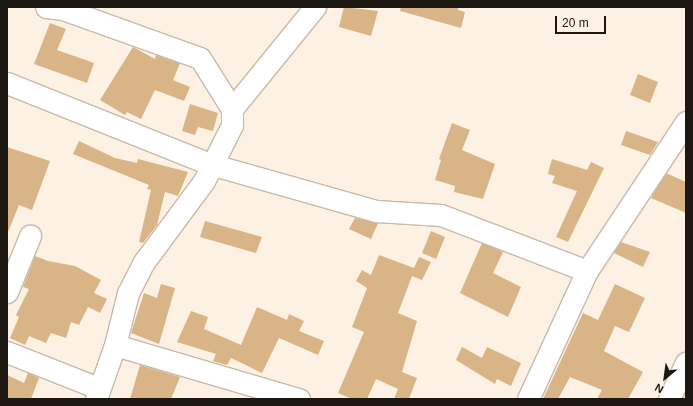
<!DOCTYPE html>
<style>
body{margin:0}
#map{position:relative;width:693px;height:406px;overflow:hidden;background:#fdf1e4;font-family:Arial,sans-serif}
div>[style]{position:absolute}
.building>*{inset:0;background:#d9b486}
.roads{filter:drop-shadow(1px 0 #c8baaa) drop-shadow(-1px 0 #c8baaa) drop-shadow(0 1px #c8baaa) drop-shadow(0 -1px #c8baaa)}
.minor>*{height:21px;margin:-10.5px;padding:0 10.5px;transform-origin:10.5px;border-radius:10.5px;background:#fff}
span{translate:-50% -50%;white-space:nowrap;text-align:center;line-height:1.15;-webkit-text-stroke:3px #fdf1e4;paint-order:stroke}
.frame{position:absolute;inset:0;border:8px solid #1c1711;pointer-events:none}
.north{position:absolute;left:645px;top:358px;width:40px;height:40px;-webkit-text-stroke:3px #fdf1e4;paint-order:stroke;rotate:209deg;font-size:11px;font-weight:700;line-height:16px;text-align:center;color:#1c1711}
.north::after{content:'';display:block;margin:auto;width:14px;height:18px;background:#1c1711;clip-path:polygon(50% 0,100% 100%,50% 72%,0 100%)}
.scale{position:absolute;left:555px;top:16px;width:51px;height:18px;box-sizing:border-box;border:2px solid #1c1711;border-top:0;padding-left:5px;font-size:12px;line-height:14px;white-space:nowrap;color:#1c1711;-webkit-text-stroke:3px #fdf1e4;paint-order:stroke}
</style>
<div id="map">
<div class="building">
<i style="clip-path:polygon(344px 7px,378px 11px,371px 36px,339px 27px)"></i>
<i style="clip-path:polygon(401px 7px,458px 7px,458px 10px,465px 12px,461px 28px,400px 11px)"></i>
<i style="clip-path:polygon(50px 23px,66px 29px,57px 50px,94px 63px,87px 83px,34px 64px)"></i>
<i style="clip-path:polygon(133px 47px,155px 59px,156px 55px,180px 63px,173px 80px,190px 87px,184px 101px,155px 90px,141px 119px,127px 112px,125px 115px,100px 100px)"></i>
<i style="clip-path:polygon(638px 74px,658px 82px,650px 103px,630px 95px)"></i>
<i style="clip-path:polygon(190px 104px,218px 113px,213px 131px,198px 127px,195px 135px,182px 131px)"></i>
<i style="clip-path:polygon(452px 123px,470px 130px,462px 150px,495px 164px,483px 199px,454px 192px,455px 186px,435px 180px,441px 160px,439px 159px)"></i>
<i style="clip-path:polygon(626px 131px,658px 142px,650px 155px,621px 145px)"></i>
<i style="clip-path:polygon(79px 141px,115px 158px,137px 163px,138px 159px,188px 172px,178px 196px,165px 192px,157px 225px,143px 243px,139px 242px,151px 190px,147px 189px,149px 185px,73px 154px)"></i>
<i style="clip-path:polygon(7px 147px,50px 161px,32px 210px,19px 205px,8px 232px)"></i>
<i style="clip-path:polygon(552px 159px,587px 170px,591px 162px,604px 168px,568px 242px,556px 237px,577px 191px,552px 183px,555px 176px,548px 174px)"></i>
<i style="clip-path:polygon(666px 173px,686px 182px,686px 213px,651px 198px)"></i>
<i style="clip-path:polygon(355px 218px,378px 223px,371px 239px,349px 229px)"></i>
<i style="clip-path:polygon(205px 221px,262px 237px,256px 253px,200px 237px)"></i>
<i style="clip-path:polygon(431px 231px,445px 237px,436px 259px,422px 253px)"></i>
<i style="clip-path:polygon(621px 242px,650px 252px,643px 267px,614px 253px)"></i>
<i style="clip-path:polygon(482px 243px,503px 252px,493px 273px,521px 287px,508px 317px,460px 293px)"></i>
<i style="clip-path:polygon(379px 255px,414px 268px,419px 257px,431px 262px,422px 280px,412px 276px,398px 313px,417px 321px,402px 372px,417px 378px,409px 399px,394px 399px,398px 389px,376px 379px,367px 399px,352px 399px,338px 393px,364px 332px,352px 327px,367px 288px,356px 281px,362px 270px,371px 275px)"></i>
<i style="clip-path:polygon(35px 256px,48px 261px,75px 266px,101px 280px,94px 293px,107px 299px,100px 313px,88px 307px,79px 325px,71px 322px,66px 338px,51px 333px,46px 343px,29px 336px,25px 345px,10px 338px,19px 317px,16px 315px,29px 289px,23px 287px)"></i>
<i style="clip-path:polygon(161px 284px,175px 288px,159px 344px,131px 333px,144px 293px,157px 298px)"></i>
<i style="clip-path:polygon(615px 284px,645px 298px,629px 332px,615px 326px,604px 351px,643px 372px,628px 399px,597px 399px,602px 390px,570px 377px,558px 399px,543px 399px,583px 313px,598px 320px)"></i>
<i style="clip-path:polygon(257px 307px,287px 320px,289px 314px,304px 321px,299px 331px,324px 341px,318px 355px,279px 338px,262px 373px,231px 358px,227px 365px,216px 362px,213px 361px,216px 354px,177px 342px,191px 311px,208px 317px,204px 329px,241px 345px)"></i>
<i style="clip-path:polygon(462px 347px,482px 358px,487px 347px,521px 363px,511px 386px,497px 379px,495px 384px,456px 360px)"></i>
<i style="clip-path:polygon(140px 365px,180px 377px,171px 399px,130px 399px)"></i>
<i style="clip-path:polygon(28px 373px,39px 378px,31px 399px,7px 399px,7px 375px,24px 383px)"></i>
</div>
<div class="roads">
<div class="minor">
<i style="left:46px;top:7px;width:17px;rotate:7deg"></i>
<i style="left:63px;top:9px;width:145px;rotate:19.7deg"></i>
<i style="left:200px;top:58px;width:60px;rotate:57.9deg"></i>
<i style="left:7px;top:83px;width:219px;rotate:21.8deg"></i>
<i style="left:210px;top:164px;width:173px;rotate:15.8deg"></i>
<i style="left:376px;top:211px;width:65px;rotate:3.5deg"></i>
<i style="left:441px;top:215px;width:156px;rotate:21deg"></i>
<i style="left:7px;top:292px;width:61px;rotate:-67.7deg"></i>
<i style="left:115px;top:345px;width:192px;rotate:16.4deg"></i>
<i style="left:7px;top:352px;width:98px;rotate:21.6deg"></i>
<i style="left:96px;top:399px;width:57px;rotate:-70.6deg"></i>
<i style="left:115px;top:345px;width:54px;rotate:-76deg"></i>
<i style="left:128px;top:293px;width:35px;rotate:-63deg"></i>
<i style="left:144px;top:262px;width:101px;rotate:-53.5deg"></i>
<i style="left:204px;top:181px;width:63px;rotate:-63.4deg"></i>
<i style="left:232px;top:125px;width:16px;rotate:-90deg"></i>
<i style="left:232px;top:109px;width:132px;rotate:-50.9deg"></i>
<i style="left:528px;top:399px;width:141px;rotate:-65.3deg"></i>
<i style="left:587px;top:271px;width:179px;rotate:-56.4deg"></i>
<i style="left:669px;top:399px;width:40px;rotate:-65deg"></i>
</div>
</div>
<div class="frame"></div>
<div class="north">N</div>
<div class="scale">20 m</div>
</div>
